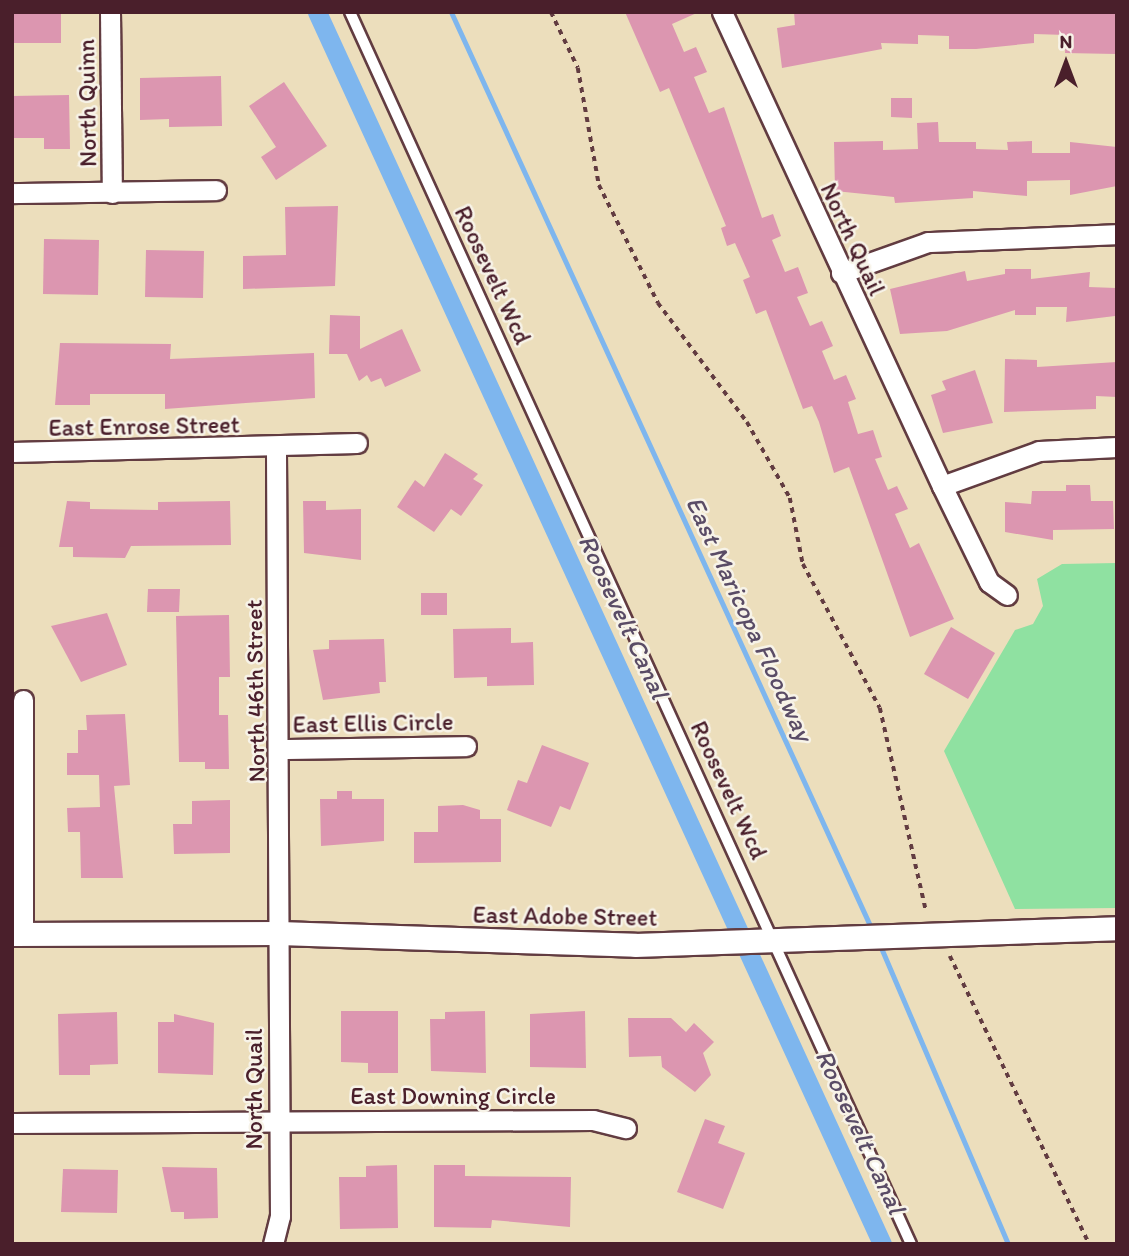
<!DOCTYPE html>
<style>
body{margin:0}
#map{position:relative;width:1129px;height:1256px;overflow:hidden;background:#ecdebc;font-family:Itim,sans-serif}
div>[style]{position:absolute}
.green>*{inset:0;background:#8fe1a1}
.stream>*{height:5px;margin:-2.5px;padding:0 2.5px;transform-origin:2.5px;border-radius:2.5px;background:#7eb6ee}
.canal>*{height:19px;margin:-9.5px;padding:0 9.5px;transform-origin:9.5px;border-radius:9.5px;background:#7eb6ee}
.building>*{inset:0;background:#dc96b0}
.path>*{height:3.5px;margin-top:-1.75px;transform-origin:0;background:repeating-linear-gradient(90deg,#623c41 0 5px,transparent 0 10px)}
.roads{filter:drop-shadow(2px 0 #623c41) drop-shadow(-2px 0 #623c41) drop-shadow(0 2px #623c41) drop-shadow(0 -2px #623c41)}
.service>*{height:10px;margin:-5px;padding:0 5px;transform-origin:5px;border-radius:5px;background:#fff}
.minor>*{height:19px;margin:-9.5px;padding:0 9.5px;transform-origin:9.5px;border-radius:9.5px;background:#fff}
.tertiary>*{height:23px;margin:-11.5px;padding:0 11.5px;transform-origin:11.5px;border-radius:11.5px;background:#fff}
span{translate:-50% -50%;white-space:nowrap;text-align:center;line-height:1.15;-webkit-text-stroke:5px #f7f3e8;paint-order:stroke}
.street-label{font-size:24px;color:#4a1f2b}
.water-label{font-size:26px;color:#5a4c66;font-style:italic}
.frame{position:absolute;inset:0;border:14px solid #4a1f2b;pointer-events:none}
.north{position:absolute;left:1031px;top:28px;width:70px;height:70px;-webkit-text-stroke:5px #f7f3e8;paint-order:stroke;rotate:0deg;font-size:19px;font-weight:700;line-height:28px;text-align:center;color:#4a1f2b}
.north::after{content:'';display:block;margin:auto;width:24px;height:32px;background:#4a1f2b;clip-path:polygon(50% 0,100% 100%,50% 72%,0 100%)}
</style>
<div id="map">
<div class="green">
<i style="clip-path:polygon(1117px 563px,1117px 908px,1015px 909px,944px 751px,1015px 630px,1033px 624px,1043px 606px,1037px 579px,1062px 564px)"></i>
</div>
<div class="stream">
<i style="left:451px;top:12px;width:1012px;rotate:65.36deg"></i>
<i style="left:879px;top:943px;width:327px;rotate:66.8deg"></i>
</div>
<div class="canal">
<i style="left:317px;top:12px;width:1355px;rotate:65.36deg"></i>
</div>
<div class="building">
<i style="clip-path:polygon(12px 12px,61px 12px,61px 43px,12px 43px)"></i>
<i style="clip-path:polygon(625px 12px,699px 12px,672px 24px,684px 52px,696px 47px,707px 72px,694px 77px,709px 113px,724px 107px,762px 218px,773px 214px,781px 236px,772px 240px,785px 272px,798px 267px,808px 293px,797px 297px,810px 326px,822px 321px,833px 346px,822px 351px,834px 380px,846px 375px,856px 399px,848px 402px,858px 434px,873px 430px,882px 457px,875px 459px,888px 490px,897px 486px,908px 509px,895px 514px,910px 548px,919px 543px,954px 619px,910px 637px,849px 467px,834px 473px,819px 422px,812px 406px,803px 409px,766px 310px,756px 314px,743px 280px,750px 277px,735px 243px,727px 246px,721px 228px,726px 226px,669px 88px,660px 92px)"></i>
<i style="clip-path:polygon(794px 12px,1116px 12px,1116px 54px,1065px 53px,1066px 35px,1034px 34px,1034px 43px,976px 49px,949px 49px,949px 36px,918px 35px,918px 44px,881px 43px,882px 49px,782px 68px,777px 28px,795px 25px)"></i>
<i style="clip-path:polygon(221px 76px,222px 126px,169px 127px,169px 119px,140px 120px,140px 78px)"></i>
<i style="clip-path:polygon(284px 82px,327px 146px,276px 180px,261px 157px,276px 147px,249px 106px)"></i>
<i style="clip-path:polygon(69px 95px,70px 149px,44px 149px,44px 138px,12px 138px,12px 96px)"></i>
<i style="clip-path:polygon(891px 98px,912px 98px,912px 118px,891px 117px)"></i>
<i style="clip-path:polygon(938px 122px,939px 142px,976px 142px,976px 149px,1008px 150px,1007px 142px,1032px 141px,1032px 153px,1070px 153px,1070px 142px,1117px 147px,1117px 186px,1070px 195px,1070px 180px,1027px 181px,1027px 196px,973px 191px,973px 198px,895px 203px,894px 197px,835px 191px,834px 142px,883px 141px,883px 150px,918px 149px,917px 123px)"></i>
<i style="clip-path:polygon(338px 206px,335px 286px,243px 289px,243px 256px,286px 255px,285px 207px)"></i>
<i style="clip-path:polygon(44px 239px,99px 240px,98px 295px,43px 294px)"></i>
<i style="clip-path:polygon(146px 250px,204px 251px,203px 298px,145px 297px)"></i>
<i style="clip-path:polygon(1005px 269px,1031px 269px,1031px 279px,1090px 272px,1089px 287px,1116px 288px,1115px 316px,1066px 322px,1067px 307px,1036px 307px,1036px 315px,1015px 315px,1015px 310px,947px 331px,900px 334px,890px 289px,965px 271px,967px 281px,1005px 274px)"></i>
<i style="clip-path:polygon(330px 315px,360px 316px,360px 349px,402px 329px,421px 371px,385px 387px,381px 378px,371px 382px,367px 375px,359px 381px,347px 354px,329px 354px)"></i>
<i style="clip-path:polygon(60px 343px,171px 344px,170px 359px,314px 353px,315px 398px,165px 409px,165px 394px,90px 394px,90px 405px,55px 405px)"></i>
<i style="clip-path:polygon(1005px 359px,1037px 360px,1037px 367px,1117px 362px,1117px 397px,1096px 396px,1096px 409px,1004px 412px)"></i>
<i style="clip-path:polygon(975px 370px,993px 423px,943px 433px,931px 395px,946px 390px,942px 381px)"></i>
<i style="clip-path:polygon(445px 453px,478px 474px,473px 479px,483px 485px,461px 516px,451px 509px,434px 532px,397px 507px,415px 480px,424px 487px)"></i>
<i style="clip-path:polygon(1066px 485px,1090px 485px,1091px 501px,1113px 501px,1114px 529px,1053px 530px,1053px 540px,1005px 532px,1005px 502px,1031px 504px,1032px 491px,1066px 491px)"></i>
<i style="clip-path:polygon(67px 501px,90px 502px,90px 509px,158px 510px,158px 502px,230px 501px,231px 545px,131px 546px,125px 558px,73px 557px,73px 547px,59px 547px)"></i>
<i style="clip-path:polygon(303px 501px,326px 501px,326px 510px,361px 509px,361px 560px,304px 553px)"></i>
<i style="clip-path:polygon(148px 589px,180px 589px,179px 612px,147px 612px)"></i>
<i style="clip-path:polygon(421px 593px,447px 593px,447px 615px,421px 615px)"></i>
<i style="clip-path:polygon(107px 613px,127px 665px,81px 682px,51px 626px)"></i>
<i style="clip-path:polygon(229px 615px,230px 677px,219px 677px,219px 715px,228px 715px,229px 769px,205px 769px,205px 762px,179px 762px,176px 616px)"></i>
<i style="clip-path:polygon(951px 627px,995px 653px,968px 699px,924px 674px)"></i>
<i style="clip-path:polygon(511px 628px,511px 643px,533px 642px,534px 685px,487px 686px,487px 677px,454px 678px,453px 629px)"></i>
<i style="clip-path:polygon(384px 639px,386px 682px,379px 682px,380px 693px,323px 700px,313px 650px,329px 649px,329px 640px)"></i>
<i style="clip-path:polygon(125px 714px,130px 785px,114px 786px,123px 878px,81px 878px,80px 832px,68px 832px,67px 808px,100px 807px,99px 775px,67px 775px,67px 753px,78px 753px,78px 730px,87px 730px,86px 715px)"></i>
<i style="clip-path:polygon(542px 745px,589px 763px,570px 810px,560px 806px,551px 827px,507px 810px,518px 780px,527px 783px)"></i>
<i style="clip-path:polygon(337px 791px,352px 791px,352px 799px,384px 799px,384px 841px,321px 846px,320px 799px,337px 799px)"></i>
<i style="clip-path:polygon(230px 800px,230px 853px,174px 854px,173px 824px,192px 824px,192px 801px)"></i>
<i style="clip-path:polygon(463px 805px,480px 810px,480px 819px,501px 819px,501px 862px,414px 863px,414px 832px,438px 832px,438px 806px)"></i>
<i style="clip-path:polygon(341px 1011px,398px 1011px,398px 1073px,368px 1073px,368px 1063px,341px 1062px)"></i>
<i style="clip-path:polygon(485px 1011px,486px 1073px,431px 1071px,430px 1019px,445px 1019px,445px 1012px)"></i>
<i style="clip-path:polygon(585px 1011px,586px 1068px,530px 1067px,530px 1014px)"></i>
<i style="clip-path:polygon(117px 1012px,118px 1064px,90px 1065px,90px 1075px,59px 1075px,58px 1014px)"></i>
<i style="clip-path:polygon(174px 1014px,214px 1023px,213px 1075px,158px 1073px,158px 1022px,174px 1022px)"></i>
<i style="clip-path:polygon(628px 1018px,671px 1018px,686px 1032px,694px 1023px,714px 1042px,703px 1053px,711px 1075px,695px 1092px,662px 1067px,661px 1056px,629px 1057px)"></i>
<i style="clip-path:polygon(705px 1119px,725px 1126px,718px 1143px,745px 1153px,723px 1209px,677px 1192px)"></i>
<i style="clip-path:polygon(397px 1165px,398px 1228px,340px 1229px,339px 1177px,366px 1177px,366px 1166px)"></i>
<i style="clip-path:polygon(434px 1165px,465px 1165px,465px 1176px,571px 1177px,570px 1227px,492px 1220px,491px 1228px,434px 1227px)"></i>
<i style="clip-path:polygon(162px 1167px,217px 1168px,218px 1218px,184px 1219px,184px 1212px,171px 1212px)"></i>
<i style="clip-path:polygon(63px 1169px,118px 1170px,117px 1213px,61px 1212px)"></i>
</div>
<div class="path">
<i style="left:551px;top:12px;width:62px;rotate:64.3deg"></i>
<i style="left:578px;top:68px;width:119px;rotate:79.8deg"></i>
<i style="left:599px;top:185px;width:132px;rotate:63.4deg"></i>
<i style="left:658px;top:303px;width:149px;rotate:53.2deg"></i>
<i style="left:747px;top:422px;width:87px;rotate:60.5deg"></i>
<i style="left:790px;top:498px;width:67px;rotate:78.9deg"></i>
<i style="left:803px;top:564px;width:163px;rotate:61.9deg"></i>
<i style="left:880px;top:708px;width:208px;rotate:77.2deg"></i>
<i style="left:950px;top:956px;width:320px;rotate:64.2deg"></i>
</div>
<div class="roads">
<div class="service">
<i style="left:350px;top:12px;width:1354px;rotate:65.52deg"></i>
</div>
<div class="minor">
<i style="left:110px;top:12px;width:181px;rotate:89.4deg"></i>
<i style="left:722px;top:12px;width:523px;rotate:65.1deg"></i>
<i style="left:942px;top:486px;width:107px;rotate:63.9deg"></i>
<i style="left:989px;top:582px;width:22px;rotate:36deg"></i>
<i style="left:12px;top:193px;width:204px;rotate:-0.8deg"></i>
<i style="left:841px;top:273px;width:92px;rotate:-19.6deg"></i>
<i style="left:928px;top:242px;width:189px;rotate:-2.4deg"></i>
<i style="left:12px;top:452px;width:345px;rotate:-1.5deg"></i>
<i style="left:942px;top:486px;width:103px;rotate:-19.8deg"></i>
<i style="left:1039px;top:451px;width:78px;rotate:-2.9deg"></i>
<i style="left:23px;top:700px;width:234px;rotate:90deg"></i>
<i style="left:281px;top:749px;width:185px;rotate:-0.9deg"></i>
<i style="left:12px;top:1123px;width:581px;rotate:-0.3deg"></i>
<i style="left:593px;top:1120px;width:34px;rotate:14deg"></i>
<i style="left:273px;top:1244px;width:29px;rotate:-76deg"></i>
<i style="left:280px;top:1216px;width:767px;rotate:-90.3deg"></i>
</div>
<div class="tertiary">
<i style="left:12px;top:934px;width:267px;rotate:-0.2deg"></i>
<i style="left:279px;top:933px;width:356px;rotate:1.9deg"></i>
<i style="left:635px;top:945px;width:482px;rotate:-2deg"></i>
</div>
</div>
<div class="street-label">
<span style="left:87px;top:103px;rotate:-91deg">North Quinn</span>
<span style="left:853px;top:239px;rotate:65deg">North Quail</span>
<span style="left:493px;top:275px;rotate:65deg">Roosevelt Wcd</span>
<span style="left:144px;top:426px;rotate:-1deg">East Enrose Street</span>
<span style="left:255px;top:691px;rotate:-91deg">North 46th Street</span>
<span style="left:373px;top:723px;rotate:-1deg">East Ellis Circle</span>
<span style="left:729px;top:790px;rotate:65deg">Roosevelt Wcd</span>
<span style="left:565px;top:916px;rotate:1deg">East Adobe Street</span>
<span style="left:254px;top:1089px;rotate:-90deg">North Quail</span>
<span style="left:453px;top:1096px">East Downing Circle</span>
</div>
<div class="water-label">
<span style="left:623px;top:617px;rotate:65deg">Roosevelt Canal</span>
<span style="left:749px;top:619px;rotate:65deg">East Maricopa Floodway</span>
<span style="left:860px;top:1132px;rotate:65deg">Roosevelt Canal</span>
</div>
<div class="frame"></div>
<div class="north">N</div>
</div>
